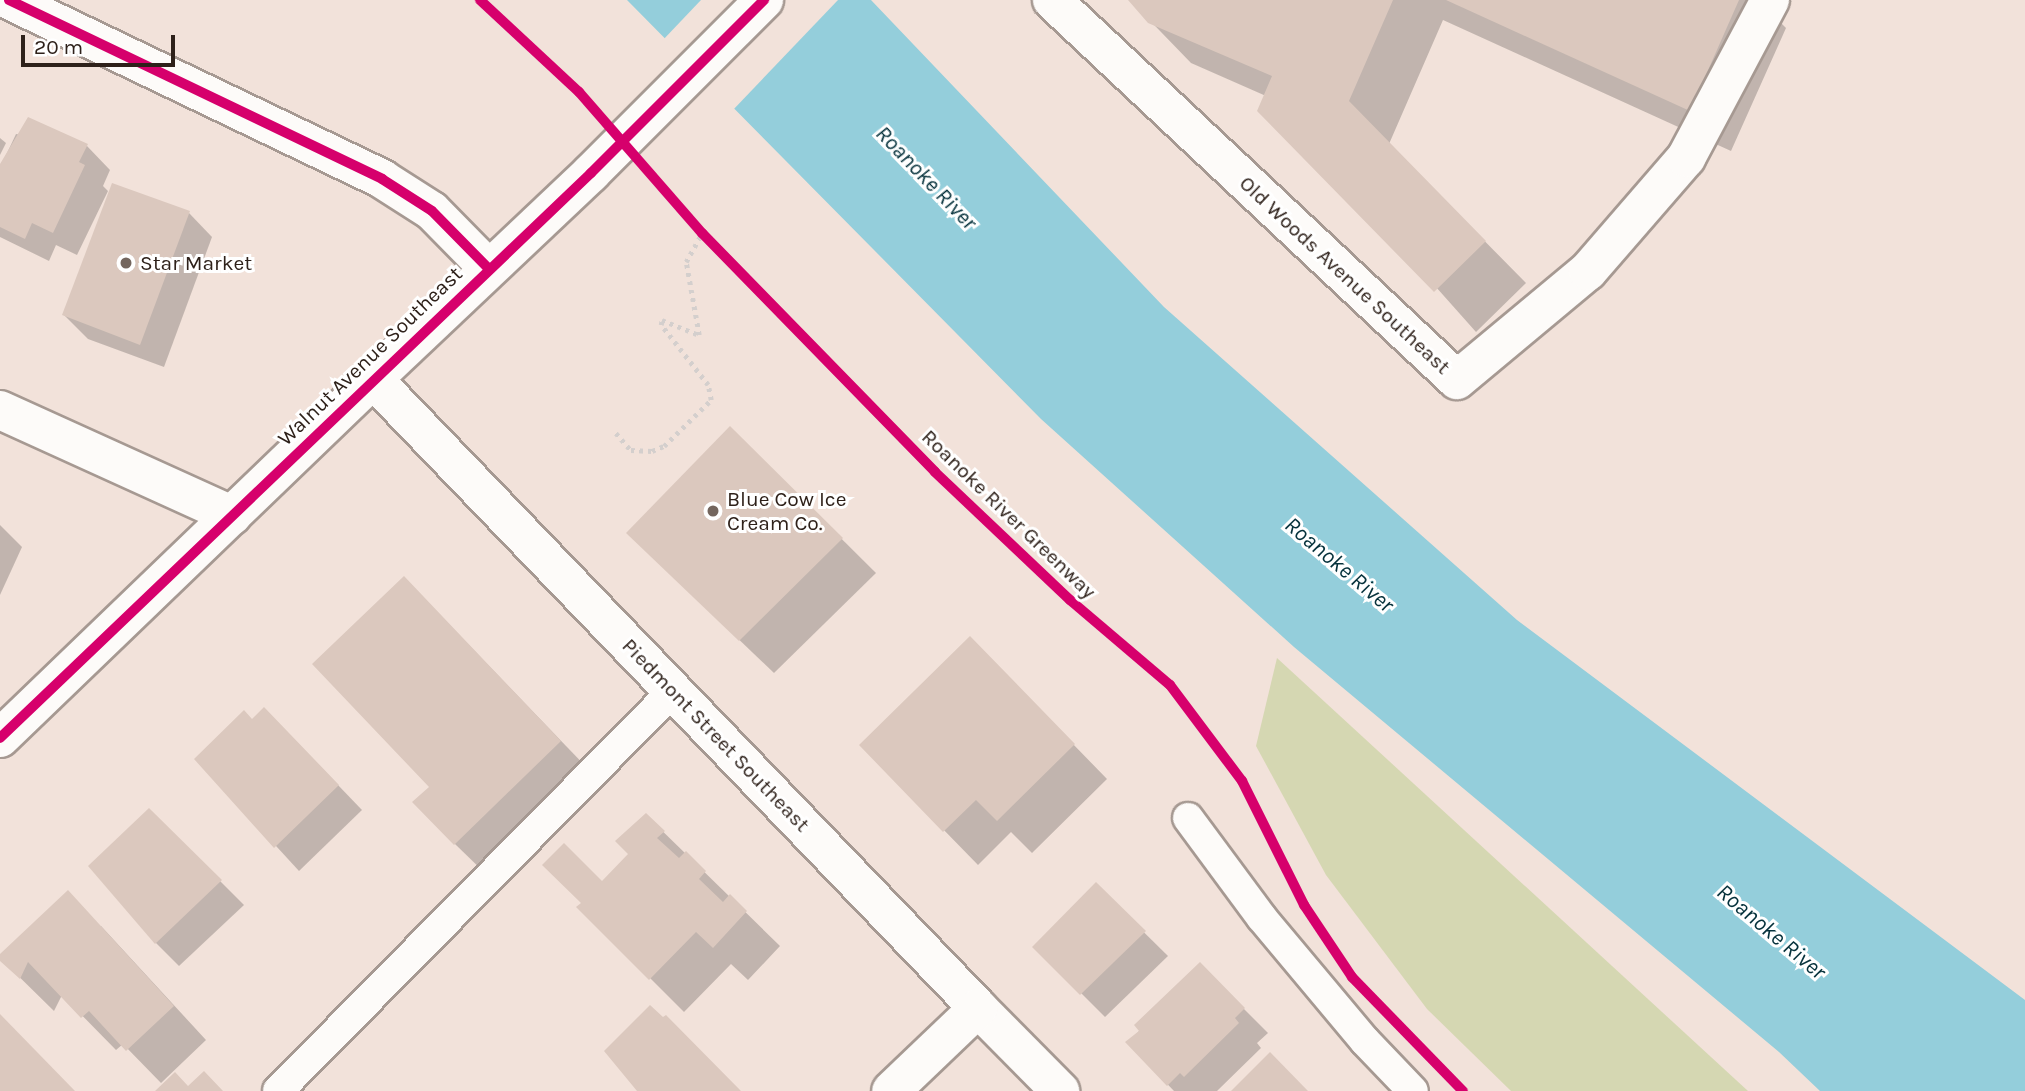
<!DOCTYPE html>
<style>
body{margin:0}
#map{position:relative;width:2025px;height:1091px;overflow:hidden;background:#f2e2da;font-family:Karla,sans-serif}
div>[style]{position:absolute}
.green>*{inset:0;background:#d5d7b2}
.water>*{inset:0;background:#94cedb}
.pier>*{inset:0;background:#f2e2da}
.shadow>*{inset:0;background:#0003}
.building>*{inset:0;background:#dbc8be}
.path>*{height:4.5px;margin-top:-2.25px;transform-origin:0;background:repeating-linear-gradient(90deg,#d4cfcd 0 3.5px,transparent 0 8.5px)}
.roads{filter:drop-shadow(2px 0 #a69992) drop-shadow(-2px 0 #a69992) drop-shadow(0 2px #a69992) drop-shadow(0 -2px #a69992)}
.service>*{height:30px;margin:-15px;padding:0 15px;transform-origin:15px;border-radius:15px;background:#fdfbf9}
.minor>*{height:38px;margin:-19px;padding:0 19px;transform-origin:19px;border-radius:19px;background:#fdfbf9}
.tertiary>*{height:38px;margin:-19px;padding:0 19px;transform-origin:19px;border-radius:19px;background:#fdfbf9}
.secondary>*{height:38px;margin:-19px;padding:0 19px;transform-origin:19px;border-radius:19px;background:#fdfbf9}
.cycleway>*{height:10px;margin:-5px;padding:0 5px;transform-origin:5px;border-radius:5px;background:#d6006c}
.dots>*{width:19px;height:19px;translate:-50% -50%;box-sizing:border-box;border:4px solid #fff;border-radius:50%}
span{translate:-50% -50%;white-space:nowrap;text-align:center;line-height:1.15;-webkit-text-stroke:6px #fff;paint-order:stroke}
.poi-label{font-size:21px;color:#2e211a}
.left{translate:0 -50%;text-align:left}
.street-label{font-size:21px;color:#2e211a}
.water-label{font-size:23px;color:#06323c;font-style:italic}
.scale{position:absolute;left:21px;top:35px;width:154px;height:32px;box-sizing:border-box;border:4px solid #2e211a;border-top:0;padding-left:9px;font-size:21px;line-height:24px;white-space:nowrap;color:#2e211a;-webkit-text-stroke:5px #fff;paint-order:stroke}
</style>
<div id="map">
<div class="green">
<i style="clip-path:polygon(1277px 658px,1748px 1091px,1511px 1091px,1427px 1009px,1326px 875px,1256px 746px)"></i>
</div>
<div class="water">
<i style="clip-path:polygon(627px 0,871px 0,1164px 307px,1517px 620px,2025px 1000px,2025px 1091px,1820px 1091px,1779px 1052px,1294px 647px,1041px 419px)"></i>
</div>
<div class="pier">
<i style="clip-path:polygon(701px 0,838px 0,732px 111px,662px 41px)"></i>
</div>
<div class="shadow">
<i style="clip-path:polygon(1130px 0,1758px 0,1786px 28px,1731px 151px,1443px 20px,1389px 144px,1526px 283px,1476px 332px,1266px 96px,1191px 63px)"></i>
<i style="clip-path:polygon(16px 134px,87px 146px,110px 170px,103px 186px,108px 191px,77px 255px,56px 245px,49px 261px,0 237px,0 168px)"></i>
<i style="clip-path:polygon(0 138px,6px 143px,0 155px)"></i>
<i style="clip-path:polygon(189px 213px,212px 237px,164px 367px,88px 339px,64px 315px)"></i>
<i style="clip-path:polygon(730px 428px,876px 573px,774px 673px,662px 566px)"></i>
<i style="clip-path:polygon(0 525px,22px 547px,0 595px)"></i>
<i style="clip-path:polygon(437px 612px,594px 775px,489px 877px,455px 844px,432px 787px)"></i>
<i style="clip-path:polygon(1003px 672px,1107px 779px,1032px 853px,1011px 832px,978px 865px,861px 745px)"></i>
<i style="clip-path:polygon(288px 733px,362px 810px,299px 871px,196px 759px)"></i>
<i style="clip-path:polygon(149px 810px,244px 905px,179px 966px,156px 943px)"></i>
<i style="clip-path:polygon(646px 815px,780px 946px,748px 980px,731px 964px,684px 1012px,579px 907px,631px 854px)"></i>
<i style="clip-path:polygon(1096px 885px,1168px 956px,1105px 1017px,1035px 947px)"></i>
<i style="clip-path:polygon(101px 926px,206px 1040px,161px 1083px,123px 1044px,116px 1050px,62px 995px,54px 1011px,0 958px)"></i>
<i style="clip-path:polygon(1200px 965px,1268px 1033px,1257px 1043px,1261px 1048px,1217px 1091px,1174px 1091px,1128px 1043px)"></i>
</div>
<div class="building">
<i style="clip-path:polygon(1128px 0,1393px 0,1349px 101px,1486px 241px,1434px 292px,1257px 111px,1272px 76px,1148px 23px)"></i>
<i style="clip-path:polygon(1446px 0,1739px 0,1690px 111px)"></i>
<i style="clip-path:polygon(28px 117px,88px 144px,79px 162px,85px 165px,53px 233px,32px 223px,25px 239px,0 227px,0 164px)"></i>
<i style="clip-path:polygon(112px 183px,190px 211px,140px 345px,62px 315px)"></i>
<i style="clip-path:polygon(730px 426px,843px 538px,739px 641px,626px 533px)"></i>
<i style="clip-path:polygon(404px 576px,561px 741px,454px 845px,412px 802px,429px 787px,312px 664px)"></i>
<i style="clip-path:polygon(970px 636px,1075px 744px,997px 821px,976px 800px,943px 832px,859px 745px)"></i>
<i style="clip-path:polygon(264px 707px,339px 785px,274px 848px,194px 759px,244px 710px,252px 719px)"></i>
<i style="clip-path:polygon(149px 808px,222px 880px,155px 944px,88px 866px)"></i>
<i style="clip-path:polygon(646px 813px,665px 831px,657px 838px,679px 858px,686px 851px,706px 871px,699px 879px,723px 902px,730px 894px,747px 911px,713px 948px,696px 932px,649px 980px,576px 907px,581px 903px,542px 865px,564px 843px,602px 881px,628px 854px,615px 841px)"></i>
<i style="clip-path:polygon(1096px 882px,1146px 931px,1080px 995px,1032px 947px)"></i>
<i style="clip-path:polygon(68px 890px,174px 1006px,126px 1051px,89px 1011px,81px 1018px,28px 962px,20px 979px,0 961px,0 954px)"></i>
<i style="clip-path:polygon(1200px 962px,1245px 1008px,1235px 1018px,1239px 1023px,1184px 1077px,1180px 1073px,1167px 1086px,1125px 1042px,1139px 1031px,1134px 1025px)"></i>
<i style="clip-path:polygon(650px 1005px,663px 1017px,666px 1015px,741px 1091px,637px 1091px,604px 1051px)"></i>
<i style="clip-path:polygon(0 1014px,75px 1091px,0 1091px)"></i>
<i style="clip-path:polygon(1270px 1052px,1308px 1091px,1231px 1091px)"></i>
<i style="clip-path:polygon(204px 1071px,223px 1091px,155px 1091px,175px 1072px,188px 1086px)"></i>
</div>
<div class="path">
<i style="left:616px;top:433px;width:23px;rotate:49deg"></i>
<i style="left:631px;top:450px;width:21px;rotate:3deg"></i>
<i style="left:652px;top:451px;width:13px;rotate:-23deg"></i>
<i style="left:664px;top:446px;width:66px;rotate:-44.4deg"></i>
<i style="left:711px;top:400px;width:15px;rotate:-101deg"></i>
<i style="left:708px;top:385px;width:76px;rotate:-128.1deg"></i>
<i style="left:661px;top:325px;width:5px;rotate:-79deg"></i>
<i style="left:662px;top:320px;width:40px;rotate:22deg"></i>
<i style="left:699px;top:335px;width:74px;rotate:-100.1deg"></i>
<i style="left:686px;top:262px;width:33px;rotate:-61deg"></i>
</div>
<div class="roads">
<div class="service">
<i style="left:1188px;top:818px;width:124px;rotate:53.5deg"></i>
<i style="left:1262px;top:918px;width:160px;rotate:50.1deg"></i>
<i style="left:1365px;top:1041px;width:69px;rotate:46.2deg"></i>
<i style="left:278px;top:1091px;width:562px;rotate:-45.36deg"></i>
</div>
<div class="minor">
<i style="left:9px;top:0;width:414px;rotate:25.6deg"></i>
<i style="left:382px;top:179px;width:59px;rotate:32.6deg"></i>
<i style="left:432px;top:211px;width:81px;rotate:45.5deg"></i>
<i style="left:1052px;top:0;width:555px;rotate:43.18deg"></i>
<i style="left:1457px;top:380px;width:170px;rotate:-39.8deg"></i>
<i style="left:1588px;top:271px;width:150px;rotate:-49.1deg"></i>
<i style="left:1686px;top:158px;width:179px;rotate:-62deg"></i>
<i style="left:978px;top:1008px;width:117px;rotate:45.3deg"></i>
</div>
<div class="tertiary">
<i style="left:0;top:410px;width:255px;rotate:24.4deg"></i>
<i style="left:0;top:738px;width:518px;rotate:-43.9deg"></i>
</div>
<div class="secondary">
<i style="left:764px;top:0;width:245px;rotate:135deg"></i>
<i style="left:591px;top:173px;width:300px;rotate:136.6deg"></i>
<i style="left:373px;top:379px;width:873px;rotate:46.11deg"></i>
<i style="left:978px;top:1008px;width:120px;rotate:136.3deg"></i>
</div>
</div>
<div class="cycleway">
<i style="left:9px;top:0;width:414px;rotate:25.6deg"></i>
<i style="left:382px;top:179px;width:59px;rotate:32.6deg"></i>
<i style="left:432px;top:211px;width:81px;rotate:45.5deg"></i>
<i style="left:480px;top:0;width:135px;rotate:42.9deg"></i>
<i style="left:579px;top:92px;width:187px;rotate:48.9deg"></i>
<i style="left:702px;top:233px;width:334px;rotate:45.7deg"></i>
<i style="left:935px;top:472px;width:186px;rotate:43.5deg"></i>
<i style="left:1070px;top:600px;width:131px;rotate:40.4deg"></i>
<i style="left:1170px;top:685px;width:120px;rotate:53.1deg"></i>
<i style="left:1242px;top:781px;width:139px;rotate:63.4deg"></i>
<i style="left:1304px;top:905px;width:87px;rotate:56.3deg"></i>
<i style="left:1352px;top:977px;width:159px;rotate:45.8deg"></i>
<i style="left:0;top:738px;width:818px;rotate:-43.71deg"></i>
<i style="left:591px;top:173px;width:245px;rotate:-45deg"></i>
</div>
<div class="dots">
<i style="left:126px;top:263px;background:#73655d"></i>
<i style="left:713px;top:511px;background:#73655d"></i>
</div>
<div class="poi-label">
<span class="left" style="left:140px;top:263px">Star Market</span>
<span class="left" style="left:727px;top:511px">Blue Cow Ice<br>Cream Co.</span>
</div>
<div class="street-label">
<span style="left:1345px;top:275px;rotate:43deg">Old Woods Avenue Southeast</span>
<span style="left:370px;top:356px;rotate:-44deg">Walnut Avenue Southeast</span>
<span style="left:1009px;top:514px;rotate:44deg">Roanoke River Greenway</span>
<span style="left:716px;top:735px;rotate:46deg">Piedmont Street Southeast</span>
</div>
<div class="water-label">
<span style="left:926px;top:178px;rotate:46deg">Roanoke River</span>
<span style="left:1339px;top:565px;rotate:40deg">Roanoke River</span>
<span style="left:1771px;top:932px;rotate:40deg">Roanoke River</span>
</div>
<div class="scale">20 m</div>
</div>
